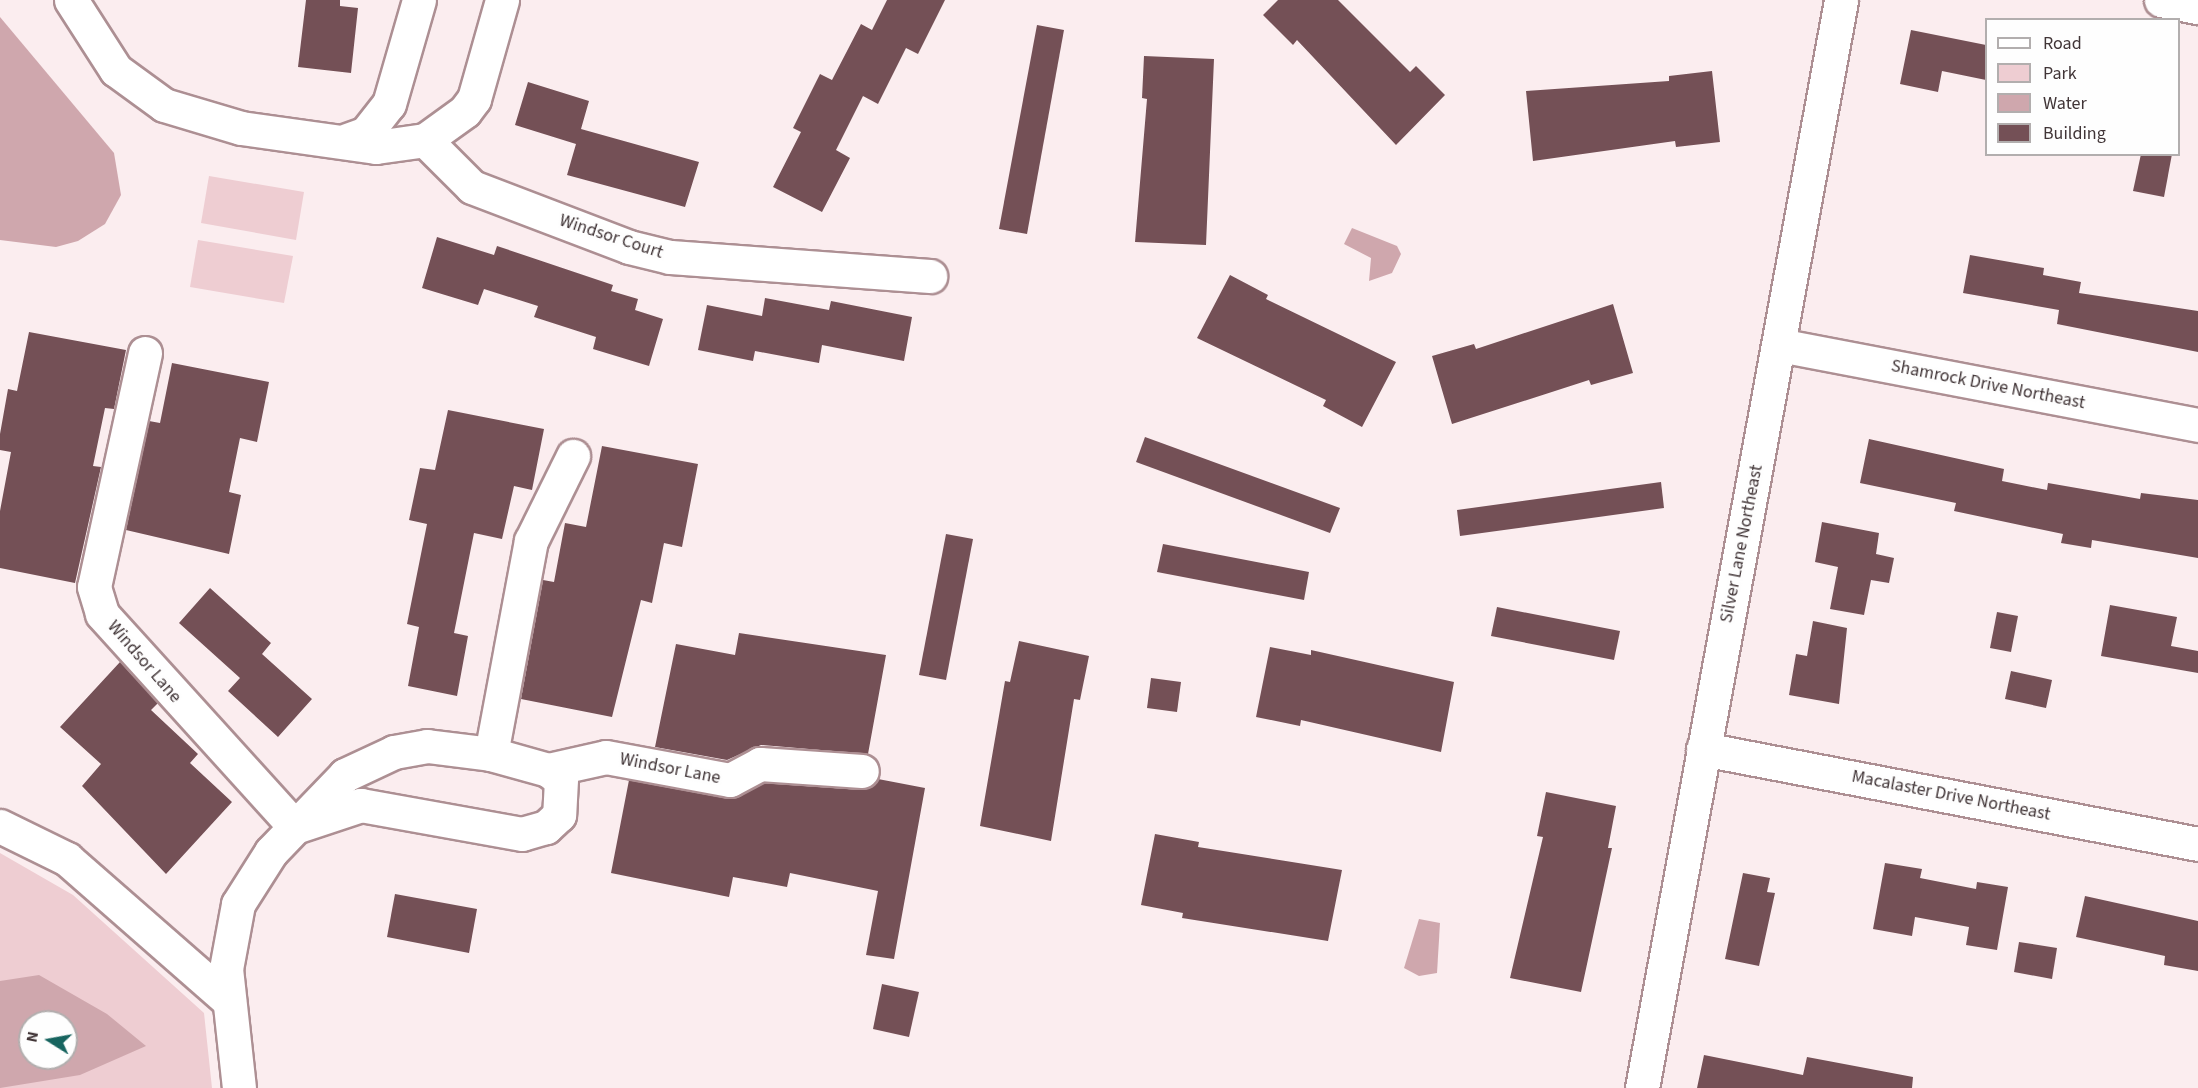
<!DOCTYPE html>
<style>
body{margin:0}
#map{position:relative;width:2198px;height:1088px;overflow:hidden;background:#fbedef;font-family:"Source Sans 3",sans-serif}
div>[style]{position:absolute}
.green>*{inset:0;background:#eecdd2}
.water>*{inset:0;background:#cfa7ad}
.building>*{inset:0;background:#745056}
.roads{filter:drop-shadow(2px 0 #ad8f93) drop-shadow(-2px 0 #ad8f93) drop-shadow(0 2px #ad8f93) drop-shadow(0 -2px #ad8f93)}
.minor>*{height:33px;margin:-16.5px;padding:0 16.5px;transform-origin:16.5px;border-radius:16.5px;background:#fff}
span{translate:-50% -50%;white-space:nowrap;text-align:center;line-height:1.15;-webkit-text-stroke:6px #fefefe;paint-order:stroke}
.street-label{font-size:18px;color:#413537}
.legend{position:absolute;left:1985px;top:18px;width:195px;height:138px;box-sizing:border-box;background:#fefefe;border:2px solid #b2aeae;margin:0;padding:8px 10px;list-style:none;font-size:18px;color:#413537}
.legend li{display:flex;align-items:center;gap:12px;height:30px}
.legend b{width:30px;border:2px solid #b2aeae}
.north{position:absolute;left:18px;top:1010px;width:60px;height:60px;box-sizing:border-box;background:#fefefe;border:2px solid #b2aeae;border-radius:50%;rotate:281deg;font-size:16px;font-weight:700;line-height:24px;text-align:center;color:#413537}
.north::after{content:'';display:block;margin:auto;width:21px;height:27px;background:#17645f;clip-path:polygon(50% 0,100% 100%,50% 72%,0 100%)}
</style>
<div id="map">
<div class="green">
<i style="clip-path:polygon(209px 176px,304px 192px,296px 240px,201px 223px)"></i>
<i style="clip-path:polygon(198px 240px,293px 256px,284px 303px,190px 287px)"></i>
<i style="clip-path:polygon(evenodd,0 853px,73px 895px,204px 1013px,212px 1088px,0 1088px,0 853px,30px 1022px,66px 1022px,66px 1058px,30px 1058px,30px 1022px)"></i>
</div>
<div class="water">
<i style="clip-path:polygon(0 17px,114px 153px,121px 195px,105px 224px,78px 241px,56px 247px,0 240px)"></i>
<i style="clip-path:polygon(1352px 228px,1397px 246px,1401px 254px,1392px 273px,1369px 281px,1371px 258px,1344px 244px)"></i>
<i style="clip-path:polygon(1419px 919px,1440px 923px,1437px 973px,1419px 976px,1404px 968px)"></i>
<i style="clip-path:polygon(evenodd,39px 975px,107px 1014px,146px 1046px,80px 1075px,0 1088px,0 981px,39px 975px,30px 1022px,66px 1022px,66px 1058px,30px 1058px,30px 1022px)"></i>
</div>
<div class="building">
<i style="clip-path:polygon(306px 0,340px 0,340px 6px,358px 8px,351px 73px,298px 67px)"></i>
<i style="clip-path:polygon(887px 0,945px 0,918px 54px,906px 48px,878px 104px,863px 96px,836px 150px,850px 158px,822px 212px,773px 187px,801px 132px,793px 128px,820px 74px,832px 80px,861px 24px,872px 30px)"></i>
<i style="clip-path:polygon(1278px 0,1338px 0,1410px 72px,1416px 66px,1445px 95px,1396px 145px,1297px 40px,1293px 45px,1263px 15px)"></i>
<i style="clip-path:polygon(1037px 25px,1064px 30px,1027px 234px,999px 229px)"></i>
<i style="clip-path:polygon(1911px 30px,1986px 45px,1986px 80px,1942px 71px,1938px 92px,1900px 84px)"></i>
<i style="clip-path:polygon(1144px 56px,1214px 59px,1206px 245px,1135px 242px,1147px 99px,1142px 98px)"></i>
<i style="clip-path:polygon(1712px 71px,1720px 142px,1676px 147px,1675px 141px,1533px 161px,1526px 91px,1669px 81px,1669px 76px)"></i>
<i style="clip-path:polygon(528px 82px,589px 101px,581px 129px,699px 162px,685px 207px,567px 175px,576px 144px,515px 125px)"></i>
<i style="clip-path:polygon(2141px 154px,2172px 154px,2164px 197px,2133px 191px)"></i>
<i style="clip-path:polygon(437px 237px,494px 255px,497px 246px,613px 285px,611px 291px,638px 299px,635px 310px,663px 319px,649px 366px,593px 349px,596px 337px,534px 317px,538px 306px,484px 289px,478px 305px,422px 288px)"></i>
<i style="clip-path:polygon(1970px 255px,2044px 268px,2043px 275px,2081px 282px,2079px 293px,2198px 311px,2198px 352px,2057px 324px,2059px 310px,1963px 293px)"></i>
<i style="clip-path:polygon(1230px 275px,1268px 295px,1266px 299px,1396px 362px,1362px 427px,1323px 406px,1326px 400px,1197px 338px)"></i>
<i style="clip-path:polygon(765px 298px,829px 310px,831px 301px,912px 317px,904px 361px,822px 345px,819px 363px,755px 351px,753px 361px,698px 350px,707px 305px,762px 316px)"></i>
<i style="clip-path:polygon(1613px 304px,1633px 373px,1591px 385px,1589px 380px,1452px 424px,1432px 356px,1474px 344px,1476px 349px)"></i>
<i style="clip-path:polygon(29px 332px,126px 350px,114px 409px,105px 408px,93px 466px,101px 467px,75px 583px,0 568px,0 511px,11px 452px,0 450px,0 434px,8px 389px,17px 391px)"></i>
<i style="clip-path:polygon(172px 363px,269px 382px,257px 442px,240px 438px,229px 492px,241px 495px,229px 554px,126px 530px,149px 421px,160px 423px)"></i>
<i style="clip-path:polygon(448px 410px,544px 429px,532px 490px,514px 486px,502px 539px,474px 533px,454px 633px,468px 636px,457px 696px,408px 686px,419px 627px,407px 624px,427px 524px,409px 520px,420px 468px,435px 470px)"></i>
<i style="clip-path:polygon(1145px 437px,1340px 508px,1330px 533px,1136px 462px)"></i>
<i style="clip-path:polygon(1869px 439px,2004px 469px,2002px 481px,2047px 490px,2048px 483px,2140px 499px,2141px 493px,2198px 500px,2198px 558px,2092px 540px,2091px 548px,2061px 543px,2063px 534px,1954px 511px,1956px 503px,1860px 483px)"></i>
<i style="clip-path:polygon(602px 446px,698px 464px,682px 547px,664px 543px,652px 603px,641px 600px,612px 717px,521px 699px,543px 580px,554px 582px,565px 523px,586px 527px)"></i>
<i style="clip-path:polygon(1661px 482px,1664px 508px,1460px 536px,1457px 510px)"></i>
<i style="clip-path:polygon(1822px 522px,1879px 533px,1876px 554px,1894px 558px,1889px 583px,1871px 580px,1864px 615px,1830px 609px,1838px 567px,1815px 562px)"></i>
<i style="clip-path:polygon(946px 534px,973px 539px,946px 680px,919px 675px)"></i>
<i style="clip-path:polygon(1163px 544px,1309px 572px,1304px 600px,1157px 572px)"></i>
<i style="clip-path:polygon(210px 588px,271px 643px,262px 654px,312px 699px,278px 737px,228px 691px,240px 678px,179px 623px)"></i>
<i style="clip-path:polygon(2110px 605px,2177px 617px,2171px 646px,2198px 651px,2198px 673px,2101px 656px)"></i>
<i style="clip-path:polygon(1497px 607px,1620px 631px,1614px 660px,1491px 636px)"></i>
<i style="clip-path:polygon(1997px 612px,2018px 616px,2011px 652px,1990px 648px)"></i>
<i style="clip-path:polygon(1813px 621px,1847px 628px,1839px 704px,1789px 695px,1796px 654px,1807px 656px)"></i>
<i style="clip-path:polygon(739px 633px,886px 655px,868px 754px,761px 745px,727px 760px,655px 747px,676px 644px,735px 655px)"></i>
<i style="clip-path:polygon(1019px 641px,1089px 656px,1080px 700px,1074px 699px,1051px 841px,980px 826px,1005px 681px,1010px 682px)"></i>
<i style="clip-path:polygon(1270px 647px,1311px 655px,1311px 650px,1454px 682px,1441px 752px,1301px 720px,1300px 726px,1256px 717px)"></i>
<i style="clip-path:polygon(120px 662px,158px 703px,151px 710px,198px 754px,190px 763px,232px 802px,166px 874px,82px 786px,101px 764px,60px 727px)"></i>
<i style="clip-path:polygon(2011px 671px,2052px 680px,2046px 708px,2005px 699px)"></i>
<i style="clip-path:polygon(1151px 678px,1181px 682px,1177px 712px,1147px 708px)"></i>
<i style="clip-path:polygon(878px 779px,925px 788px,894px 959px,866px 955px,878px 891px,790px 873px,787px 887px,733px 877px,729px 897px,611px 873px,629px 780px,727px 798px,764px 783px,861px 790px)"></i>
<i style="clip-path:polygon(1546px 792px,1616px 806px,1608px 848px,1612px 848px,1581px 992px,1510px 978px,1543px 837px,1537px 836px)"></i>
<i style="clip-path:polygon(1155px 834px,1199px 842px,1198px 847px,1342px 870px,1328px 941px,1182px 918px,1183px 913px,1141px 905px)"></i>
<i style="clip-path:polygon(1885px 863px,1922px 869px,1920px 878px,1976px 889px,1977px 882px,2008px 887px,1997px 950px,1966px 945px,1969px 927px,1915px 917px,1912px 936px,1873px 929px)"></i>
<i style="clip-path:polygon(1743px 873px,1770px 878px,1767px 892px,1775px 893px,1759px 966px,1725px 959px)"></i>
<i style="clip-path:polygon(395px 894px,477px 909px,469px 953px,387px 937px)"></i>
<i style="clip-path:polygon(2085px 896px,2198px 921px,2198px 971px,2164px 965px,2165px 956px,2076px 937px)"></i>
<i style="clip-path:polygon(2019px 942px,2057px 948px,2052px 979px,2014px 972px)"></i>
<i style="clip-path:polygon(882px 984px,919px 992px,909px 1037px,873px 1029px)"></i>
<i style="clip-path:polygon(1704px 1055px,1803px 1075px,1807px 1057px,1913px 1077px,1912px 1088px,1697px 1088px)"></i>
</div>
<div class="roads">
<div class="minor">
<i style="left:71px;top:0;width:83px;rotate:57.3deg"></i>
<i style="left:116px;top:70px;width:59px;rotate:36.1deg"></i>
<i style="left:164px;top:105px;width:80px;rotate:16.6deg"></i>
<i style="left:241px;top:128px;width:136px;rotate:8deg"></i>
<i style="left:376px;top:147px;width:49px;rotate:-8.1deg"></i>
<i style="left:425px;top:140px;width:49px;rotate:-35.9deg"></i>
<i style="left:465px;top:111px;width:15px;rotate:-53deg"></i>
<i style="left:474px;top:99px;width:103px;rotate:-74.2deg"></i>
<i style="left:2161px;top:0;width:38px;rotate:11deg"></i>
<i style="left:347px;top:140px;width:20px;rotate:-20deg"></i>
<i style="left:366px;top:133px;width:37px;rotate:-52deg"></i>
<i style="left:389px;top:104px;width:108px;rotate:-73.9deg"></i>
<i style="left:425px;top:140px;width:66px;rotate:45deg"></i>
<i style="left:472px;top:187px;width:168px;rotate:20.9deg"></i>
<i style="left:629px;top:247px;width:42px;rotate:13.7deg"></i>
<i style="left:670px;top:257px;width:261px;rotate:4.2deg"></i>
<i style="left:1779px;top:345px;width:427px;rotate:10.8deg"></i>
<i style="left:145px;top:353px;width:239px;rotate:102.3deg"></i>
<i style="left:94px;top:587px;width:28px;rotate:73deg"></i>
<i style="left:102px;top:614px;width:287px;rotate:47.8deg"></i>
<i style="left:1703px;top:749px;width:504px;rotate:10.86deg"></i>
<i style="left:491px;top:754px;width:217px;rotate:-79.4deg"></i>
<i style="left:531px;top:541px;width:95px;rotate:-63.7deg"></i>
<i style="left:548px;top:770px;width:59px;rotate:-12.6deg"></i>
<i style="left:606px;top:757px;width:126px;rotate:10.5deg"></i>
<i style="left:730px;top:780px;width:34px;rotate:-28deg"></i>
<i style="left:760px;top:764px;width:102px;rotate:3.9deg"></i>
<i style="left:0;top:826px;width:75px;rotate:26.2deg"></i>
<i style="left:67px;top:859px;width:215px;rotate:41.2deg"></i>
<i style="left:239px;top:1088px;width:120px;rotate:-96.2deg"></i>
<i style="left:226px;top:969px;width:66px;rotate:-79.5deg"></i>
<i style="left:238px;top:904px;width:62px;rotate:-57.6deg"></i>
<i style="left:271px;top:852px;width:107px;rotate:-46.1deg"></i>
<i style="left:345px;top:775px;width:54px;rotate:-25.1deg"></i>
<i style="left:394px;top:752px;width:34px;rotate:-10deg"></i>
<i style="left:427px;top:746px;width:64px;rotate:7.1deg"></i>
<i style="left:491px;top:754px;width:59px;rotate:15.7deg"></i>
<i style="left:548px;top:770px;width:16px;rotate:38deg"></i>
<i style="left:561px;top:780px;width:35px;rotate:93deg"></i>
<i style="left:559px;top:815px;width:18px;rotate:137deg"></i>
<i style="left:546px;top:827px;width:25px;rotate:164deg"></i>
<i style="left:522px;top:834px;width:164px;rotate:-169.8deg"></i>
<i style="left:361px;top:805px;width:70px;rotate:161.6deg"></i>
<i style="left:1642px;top:1088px;width:1106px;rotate:-79.63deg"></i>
</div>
</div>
<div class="street-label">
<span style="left:611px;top:237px;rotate:18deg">Windsor Court</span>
<span style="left:1988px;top:385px;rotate:11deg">Shamrock Drive Northeast</span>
<span style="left:1742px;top:544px;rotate:-79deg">Silver Lane Northeast</span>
<span style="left:144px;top:662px;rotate:49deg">Windsor Lane</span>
<span style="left:670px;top:769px;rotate:11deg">Windsor Lane</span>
<span style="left:1951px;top:796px;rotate:11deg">Macalaster Drive Northeast</span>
</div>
<ul class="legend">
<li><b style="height:8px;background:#fff"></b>Road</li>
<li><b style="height:16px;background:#eecdd2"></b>Park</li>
<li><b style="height:16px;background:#cfa7ad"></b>Water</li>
<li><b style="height:16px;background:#745056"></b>Building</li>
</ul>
<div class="north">N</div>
</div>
